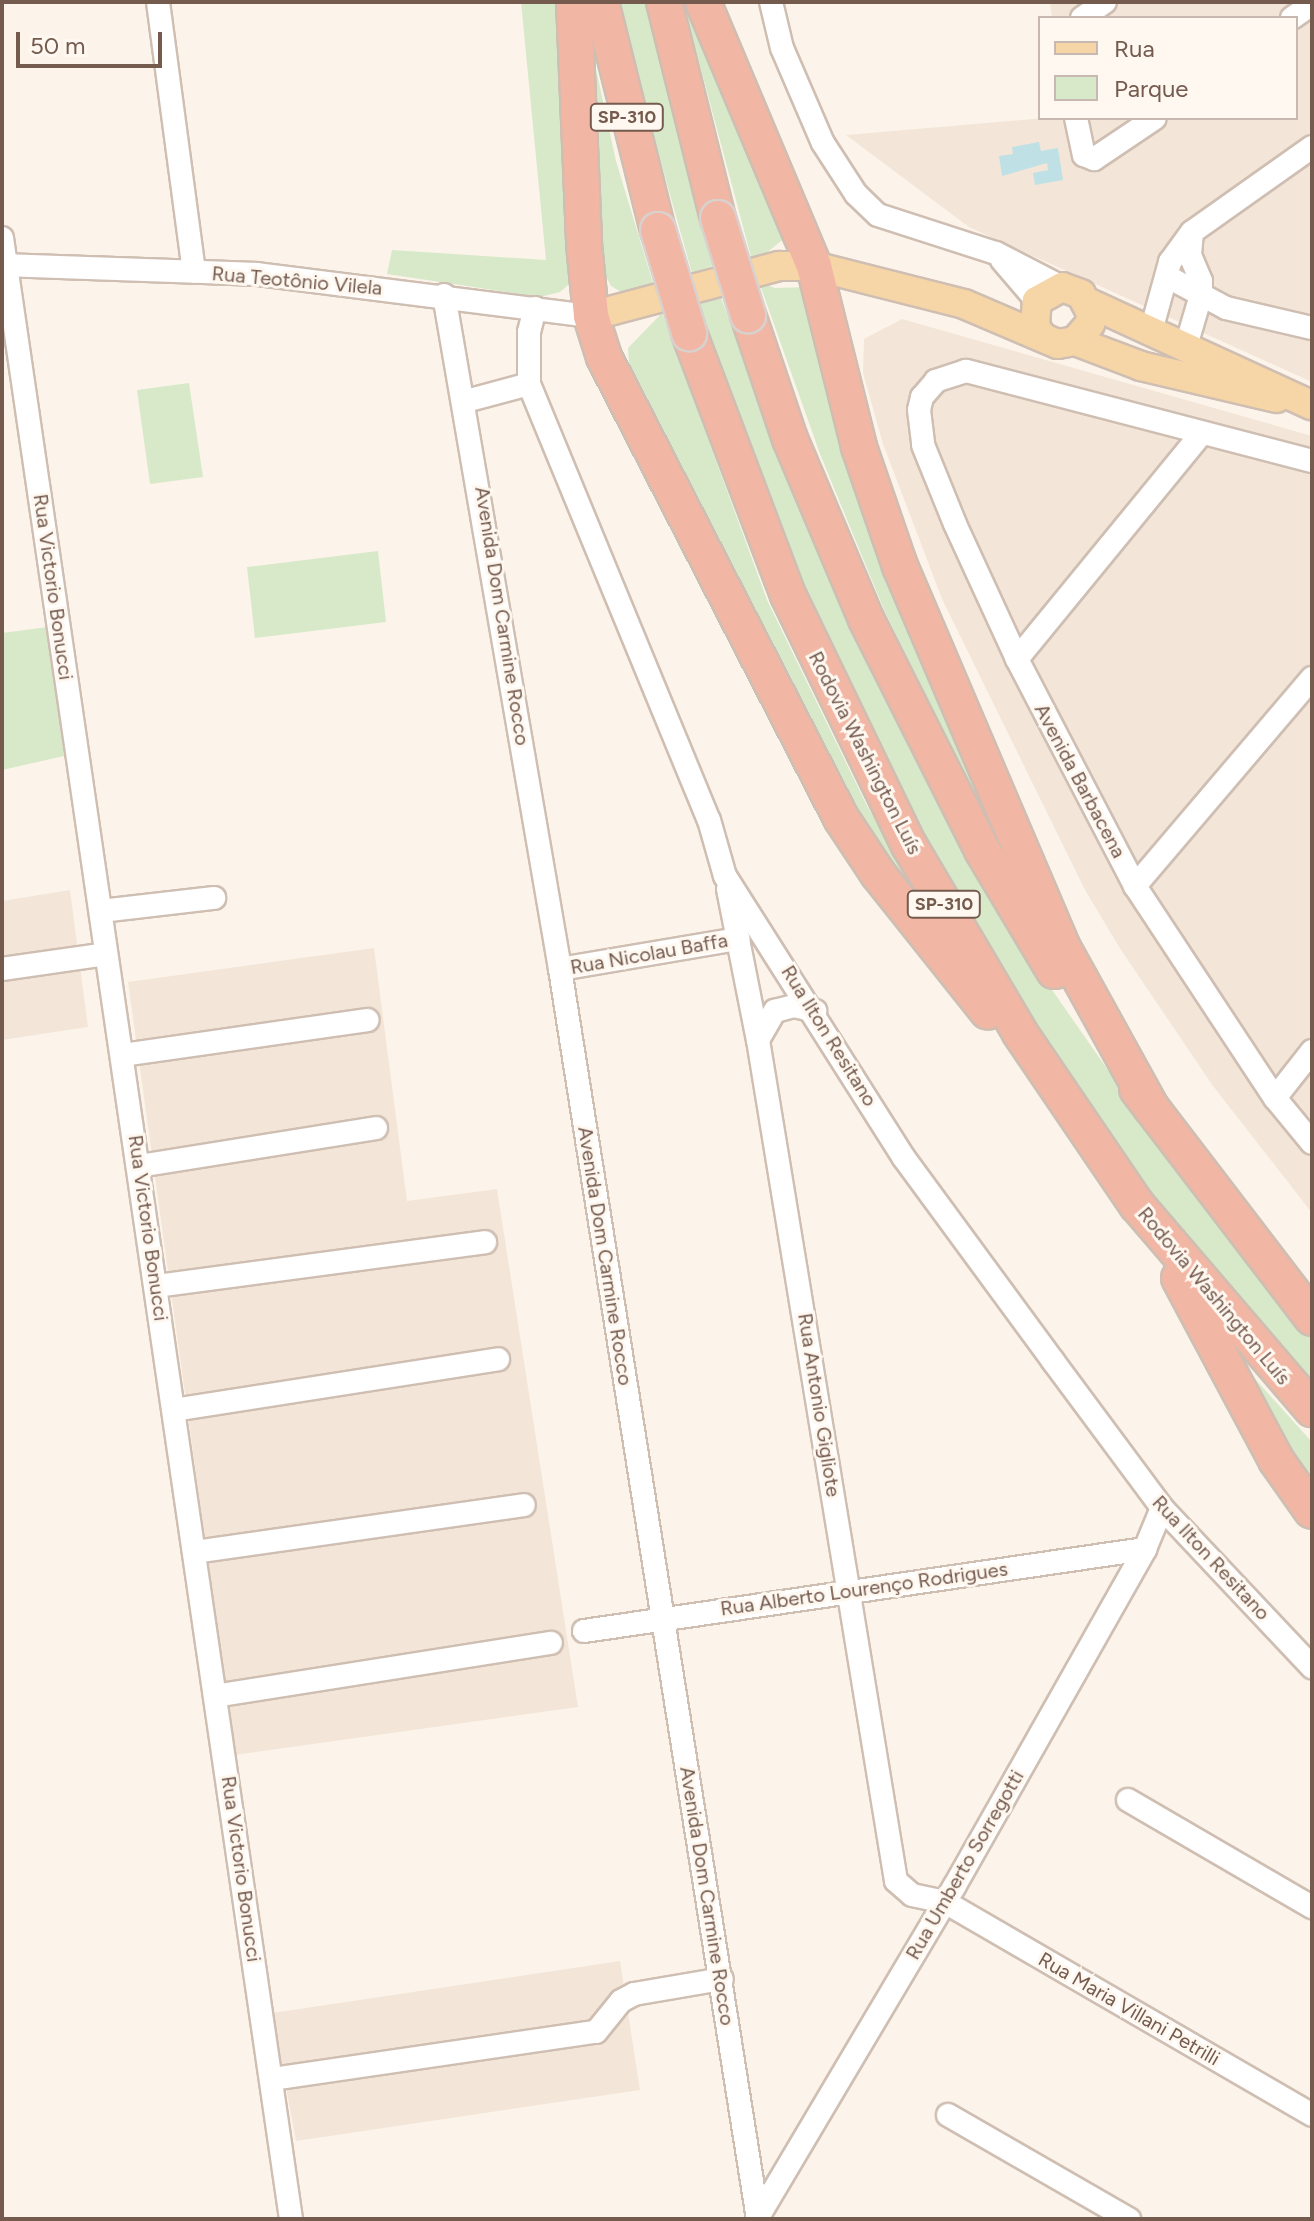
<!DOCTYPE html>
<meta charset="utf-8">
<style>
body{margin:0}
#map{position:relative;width:1314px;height:2221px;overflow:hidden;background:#fcf4ea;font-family:Figtree,sans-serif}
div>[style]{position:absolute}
.residential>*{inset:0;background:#f3e6d8}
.green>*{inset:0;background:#d7e9c8}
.water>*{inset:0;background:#bfe1e5}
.roads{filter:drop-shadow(2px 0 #cfbeb2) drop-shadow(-2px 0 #cfbeb2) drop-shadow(0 2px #cfbeb2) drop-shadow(0 -2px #cfbeb2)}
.minor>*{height:22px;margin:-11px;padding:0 11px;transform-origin:11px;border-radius:11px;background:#fff}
.major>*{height:28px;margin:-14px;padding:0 14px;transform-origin:14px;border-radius:14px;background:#f6d5a6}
.highway>*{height:34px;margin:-17px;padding:0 17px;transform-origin:17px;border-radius:17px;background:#f2b6a4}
.bridges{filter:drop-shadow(2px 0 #d8d1cd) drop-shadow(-2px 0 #d8d1cd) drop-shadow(0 2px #d8d1cd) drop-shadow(0 -2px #d8d1cd)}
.highway-bridge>*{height:34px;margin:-17px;padding:0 17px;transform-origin:17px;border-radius:17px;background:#f2b6a4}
span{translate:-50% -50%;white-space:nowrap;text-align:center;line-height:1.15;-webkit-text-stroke:6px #fef8f0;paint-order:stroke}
.shield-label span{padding:2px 6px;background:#fef8f0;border:2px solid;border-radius:6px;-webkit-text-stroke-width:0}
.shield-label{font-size:18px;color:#755a4e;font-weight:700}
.street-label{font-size:20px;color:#755a4e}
.frame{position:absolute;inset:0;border:4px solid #755a4e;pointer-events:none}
.legend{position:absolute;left:1038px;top:16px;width:260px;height:104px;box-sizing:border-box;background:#fef8f0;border:2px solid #c7b9af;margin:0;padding:10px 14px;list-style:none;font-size:24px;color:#755a4e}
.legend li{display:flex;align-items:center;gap:16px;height:40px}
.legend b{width:40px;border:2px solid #c7b9af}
.scale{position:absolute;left:16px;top:32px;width:146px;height:36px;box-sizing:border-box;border:4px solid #755a4e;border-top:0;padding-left:10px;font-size:24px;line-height:28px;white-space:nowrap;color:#755a4e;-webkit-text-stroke:6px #fef8f0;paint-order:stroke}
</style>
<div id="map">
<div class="residential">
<i style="clip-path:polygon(1050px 2px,1312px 2px,1312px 382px,969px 227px,846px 135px,1044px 118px,1296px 118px,1296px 18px,1052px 18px)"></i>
<i style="clip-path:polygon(902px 319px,1312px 436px,1312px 1213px,1213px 1086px,1121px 950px,1085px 890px,942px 599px,883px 444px,863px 373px,864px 339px)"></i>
<i style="clip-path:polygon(70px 890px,88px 1027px,2px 1040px,2px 901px)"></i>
<i style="clip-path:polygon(374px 948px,407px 1201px,497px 1189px,578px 1707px,235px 1755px,128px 982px)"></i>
<i style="clip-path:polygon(620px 1961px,640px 2090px,296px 2141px,272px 2013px)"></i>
</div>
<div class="green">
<i style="clip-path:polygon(521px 2px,563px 2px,573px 281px,560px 292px,540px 297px,387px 274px,392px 250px,546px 260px)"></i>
<i style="clip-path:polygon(616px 2px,651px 2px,718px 264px,692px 273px)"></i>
<i style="clip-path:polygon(683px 2px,693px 2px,786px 237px,753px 264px)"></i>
<i style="clip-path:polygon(593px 55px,616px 161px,656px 293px,621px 292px,611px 286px,598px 261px)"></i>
<i style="clip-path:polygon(759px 282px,775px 288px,810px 287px,1009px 844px,987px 819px,885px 612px,820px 454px)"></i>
<i style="clip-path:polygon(719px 292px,785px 471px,1048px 984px,1190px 1188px,1312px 1336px,1312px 1396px,1141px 1187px,967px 924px,796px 587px,697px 323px,699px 298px)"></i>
<i style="clip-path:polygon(662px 313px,767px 600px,867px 806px,940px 934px,889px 878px,630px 377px,628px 348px)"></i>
<i style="clip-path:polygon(189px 383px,203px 477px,150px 484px,137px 390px)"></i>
<i style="clip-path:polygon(378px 551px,386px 622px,255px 638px,247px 567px)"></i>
<i style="clip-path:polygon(48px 627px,64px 756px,2px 770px,2px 633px)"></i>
<i style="clip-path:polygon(1248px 1371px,1312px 1442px,1312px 1486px,1246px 1374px)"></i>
</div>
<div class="water">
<i style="clip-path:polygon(1039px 142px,1041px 151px,1058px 148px,1063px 180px,1035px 185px,1033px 173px,1048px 170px,1047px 163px,1002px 176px,999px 156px,1013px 154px,1012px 147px)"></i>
</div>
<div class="roads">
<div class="minor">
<i style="left:158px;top:2px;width:272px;rotate:82.4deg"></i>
<i style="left:771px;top:2px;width:47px;rotate:76.6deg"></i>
<i style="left:782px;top:48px;width:103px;rotate:66.7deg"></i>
<i style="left:823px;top:143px;width:61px;rotate:57.1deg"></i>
<i style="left:856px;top:194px;width:30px;rotate:44deg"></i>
<i style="left:878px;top:215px;width:124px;rotate:17.9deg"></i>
<i style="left:996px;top:253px;width:74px;rotate:27.3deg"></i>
<i style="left:1082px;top:18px;width:28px;rotate:-35deg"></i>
<i style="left:1292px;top:18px;width:24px;rotate:-35deg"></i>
<i style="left:1076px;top:118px;width:38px;rotate:78deg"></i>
<i style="left:1084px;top:155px;width:11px;rotate:22deg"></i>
<i style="left:1094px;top:159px;width:73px;rotate:-33.9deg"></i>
<i style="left:2px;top:238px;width:2002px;rotate:81.7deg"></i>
<i style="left:1002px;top:260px;width:54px;rotate:49.5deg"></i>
<i style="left:2px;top:265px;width:255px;rotate:2deg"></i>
<i style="left:257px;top:274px;width:337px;rotate:7.2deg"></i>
<i style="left:1168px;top:277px;width:66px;rotate:28.1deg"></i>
<i style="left:1226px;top:308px;width:88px;rotate:13.1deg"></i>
<i style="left:444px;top:295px;width:684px;rotate:80.23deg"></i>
<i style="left:560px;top:969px;width:1266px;rotate:81deg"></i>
<i style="left:535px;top:308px;width:25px;rotate:104deg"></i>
<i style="left:529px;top:332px;width:52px;rotate:90deg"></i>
<i style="left:529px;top:384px;width:472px;rotate:67.6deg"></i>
<i style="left:709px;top:820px;width:58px;rotate:74.1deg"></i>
<i style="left:725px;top:876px;width:334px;rotate:57.6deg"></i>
<i style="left:904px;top:1158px;width:252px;rotate:53.7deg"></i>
<i style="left:1053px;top:1361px;width:183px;rotate:53.4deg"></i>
<i style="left:1162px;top:1508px;width:219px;rotate:46.7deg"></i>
<i style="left:1151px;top:331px;width:72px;rotate:-74.6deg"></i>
<i style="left:1170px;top:262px;width:37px;rotate:-54deg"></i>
<i style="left:1192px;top:232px;width:147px;rotate:-35.3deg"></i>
<i style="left:1186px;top:346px;width:53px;rotate:-73.6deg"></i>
<i style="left:1201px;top:295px;width:14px;rotate:-90deg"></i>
<i style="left:1201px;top:281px;width:28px;rotate:-113deg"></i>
<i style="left:1190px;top:255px;width:23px;rotate:-85deg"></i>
<i style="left:466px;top:401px;width:65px;rotate:-15.1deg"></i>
<i style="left:1312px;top:461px;width:358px;rotate:-165.4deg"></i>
<i style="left:966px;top:371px;width:32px;rotate:162deg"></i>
<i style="left:936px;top:381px;width:21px;rotate:131deg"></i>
<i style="left:922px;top:397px;width:13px;rotate:103deg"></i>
<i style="left:919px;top:410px;width:35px;rotate:83deg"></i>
<i style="left:923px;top:445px;width:85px;rotate:67.9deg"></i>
<i style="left:955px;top:524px;width:149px;rotate:65.3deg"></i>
<i style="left:1017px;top:659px;width:256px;rotate:62.5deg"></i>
<i style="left:1135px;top:886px;width:254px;rotate:56.6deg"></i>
<i style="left:1275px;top:1098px;width:58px;rotate:50.6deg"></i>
<i style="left:1017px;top:659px;width:292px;rotate:-50.7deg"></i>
<i style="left:1135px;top:886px;width:273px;rotate:-49.6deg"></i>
<i style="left:728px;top:889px;width:154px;rotate:78.8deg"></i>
<i style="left:758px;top:1040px;width:852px;rotate:80.68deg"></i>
<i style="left:896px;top:1881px;width:21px;rotate:41deg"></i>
<i style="left:912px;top:1895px;width:34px;rotate:12deg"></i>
<i style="left:945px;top:1902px;width:424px;rotate:30.1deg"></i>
<i style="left:101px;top:911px;width:114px;rotate:-6.6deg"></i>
<i style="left:2px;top:969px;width:105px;rotate:-8.2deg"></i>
<i style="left:560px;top:969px;width:181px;rotate:-9.6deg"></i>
<i style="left:758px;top:1040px;width:34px;rotate:-60deg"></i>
<i style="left:775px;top:1011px;width:20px;rotate:-15deg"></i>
<i style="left:794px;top:1006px;width:22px;rotate:13deg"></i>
<i style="left:122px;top:1055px;width:248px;rotate:-8.1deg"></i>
<i style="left:1275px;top:1098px;width:60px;rotate:-51.8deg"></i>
<i style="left:139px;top:1166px;width:240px;rotate:-9.1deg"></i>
<i style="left:157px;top:1286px;width:331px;rotate:-7.6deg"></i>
<i style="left:174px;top:1410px;width:328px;rotate:-8.9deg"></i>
<i style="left:194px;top:1552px;width:333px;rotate:-8.1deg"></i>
<i style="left:584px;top:1631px;width:567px;rotate:-8.32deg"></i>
<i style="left:215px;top:1696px;width:340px;rotate:-9deg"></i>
<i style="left:1128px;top:1800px;width:213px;rotate:30.2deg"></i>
<i style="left:272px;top:2079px;width:327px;rotate:-8.3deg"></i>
<i style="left:596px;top:2032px;width:40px;rotate:-51deg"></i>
<i style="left:621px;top:2001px;width:15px;rotate:-28deg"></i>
<i style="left:634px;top:1994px;width:89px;rotate:-9.7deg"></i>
<i style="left:948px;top:2115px;width:209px;rotate:29.9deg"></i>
<i style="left:758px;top:2217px;width:384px;rotate:-59.3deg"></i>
<i style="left:954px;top:1887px;width:388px;rotate:-60.5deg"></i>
<i style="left:1145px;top:1549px;width:44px;rotate:-67.5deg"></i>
</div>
<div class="major">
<i style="left:1087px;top:302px;width:247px;rotate:24.7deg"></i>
<i style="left:591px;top:316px;width:195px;rotate:-14.9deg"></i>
<i style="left:779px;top:266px;width:35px"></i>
<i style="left:814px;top:266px;width:155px;rotate:14.2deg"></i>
<i style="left:964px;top:304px;width:102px;rotate:23.1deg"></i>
<i style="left:1058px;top:344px;width:17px;rotate:-10deg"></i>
<i style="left:1075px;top:341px;width:23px;rotate:-49deg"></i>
<i style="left:1090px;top:324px;width:11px;rotate:-85deg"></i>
<i style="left:1091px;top:313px;width:21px;rotate:-118deg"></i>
<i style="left:1081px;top:294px;width:20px;rotate:-160deg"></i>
<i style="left:1062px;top:287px;width:29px;rotate:151deg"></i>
<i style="left:1037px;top:301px;width:25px;rotate:95deg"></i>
<i style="left:1035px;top:326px;width:13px;rotate:58deg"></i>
<i style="left:1075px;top:341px;width:71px;rotate:20.7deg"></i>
<i style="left:1141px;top:366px;width:139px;rotate:13.3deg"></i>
</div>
<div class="highway">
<i style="left:574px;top:2px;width:242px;rotate:87.6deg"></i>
<i style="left:584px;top:244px;width:72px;rotate:84.4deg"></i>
<i style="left:591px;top:316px;width:43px;rotate:72.4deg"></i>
<i style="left:604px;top:357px;width:518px;rotate:62.79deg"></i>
<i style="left:841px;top:818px;width:67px;rotate:56.5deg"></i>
<i style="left:878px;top:874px;width:176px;rotate:51.4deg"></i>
<i style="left:601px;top:2px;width:235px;rotate:76deg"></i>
<i style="left:664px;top:2px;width:223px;rotate:76deg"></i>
<i style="left:703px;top:2px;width:286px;rotate:67.2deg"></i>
<i style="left:814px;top:266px;width:187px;rotate:76deg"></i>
<i style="left:859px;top:447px;width:126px;rotate:71deg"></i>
<i style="left:900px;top:566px;width:413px;rotate:66.9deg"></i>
<i style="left:1062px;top:946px;width:184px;rotate:61.1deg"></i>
<i style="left:748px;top:315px;width:131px;rotate:71.3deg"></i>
<i style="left:790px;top:439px;width:195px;rotate:67.1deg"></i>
<i style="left:866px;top:619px;width:258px;rotate:63.3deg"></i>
<i style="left:982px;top:850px;width:141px;rotate:59.2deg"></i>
<i style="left:689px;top:333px;width:280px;rotate:69.3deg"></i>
<i style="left:788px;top:595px;width:278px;rotate:64.2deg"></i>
<i style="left:909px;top:845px;width:218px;rotate:59.4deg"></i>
<i style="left:1020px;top:1033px;width:208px;rotate:55.8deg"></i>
<i style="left:1137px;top:1205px;width:269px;rotate:49.4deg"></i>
<i style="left:1137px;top:1089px;width:288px;rotate:52.6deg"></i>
<i style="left:1179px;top:1278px;width:206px;rotate:61.9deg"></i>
<i style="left:1276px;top:1460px;width:62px;rotate:54.8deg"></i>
</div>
</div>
<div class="bridges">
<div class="highway-bridge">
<i style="left:718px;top:218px;width:102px;rotate:72.8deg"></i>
<i style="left:658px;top:230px;width:108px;rotate:73.2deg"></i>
</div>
</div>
<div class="shield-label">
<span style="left:627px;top:117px">SP-310</span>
<span style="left:944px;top:904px">SP-310</span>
</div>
<div class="street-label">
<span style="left:297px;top:281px;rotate:5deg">Rua Teotônio Vilela</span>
<span style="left:53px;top:587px;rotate:82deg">Rua Victorio Bonucci</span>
<span style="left:502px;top:616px;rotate:81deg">Avenida Dom Carmine Rocco</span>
<span style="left:865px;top:753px;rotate:63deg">Rodovia Washington Luís</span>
<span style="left:1080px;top:781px;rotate:62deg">Avenida Barbacena</span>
<span style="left:649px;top:954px;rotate:-10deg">Rua Nicolau Baffa</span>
<span style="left:829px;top:1036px;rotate:58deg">Rua Ilton Resitano</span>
<span style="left:148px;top:1228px;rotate:82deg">Rua Victorio Bonucci</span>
<span style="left:605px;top:1256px;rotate:81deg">Avenida Dom Carmine Rocco</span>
<span style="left:1214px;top:1296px;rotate:50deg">Rodovia Washington Luís</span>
<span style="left:819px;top:1405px;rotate:81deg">Rua Antonio Gigliote</span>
<span style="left:1211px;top:1558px;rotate:47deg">Rua Ilton Resitano</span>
<span style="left:864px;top:1589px;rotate:-8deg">Rua Alberto Lourenço Rodrigues</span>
<span style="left:965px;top:1865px;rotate:-60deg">Rua Umberto Sorregotti</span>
<span style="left:241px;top:1869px;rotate:82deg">Rua Victorio Bonucci</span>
<span style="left:707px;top:1896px;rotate:81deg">Avenida Dom Carmine Rocco</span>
<span style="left:1129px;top:2009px;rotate:30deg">Rua Maria Villani Petrilli</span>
</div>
<div class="frame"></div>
<ul class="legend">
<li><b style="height:10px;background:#f6d5a6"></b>Rua</li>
<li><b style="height:22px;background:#d7e9c8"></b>Parque</li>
</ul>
<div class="scale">50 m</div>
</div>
